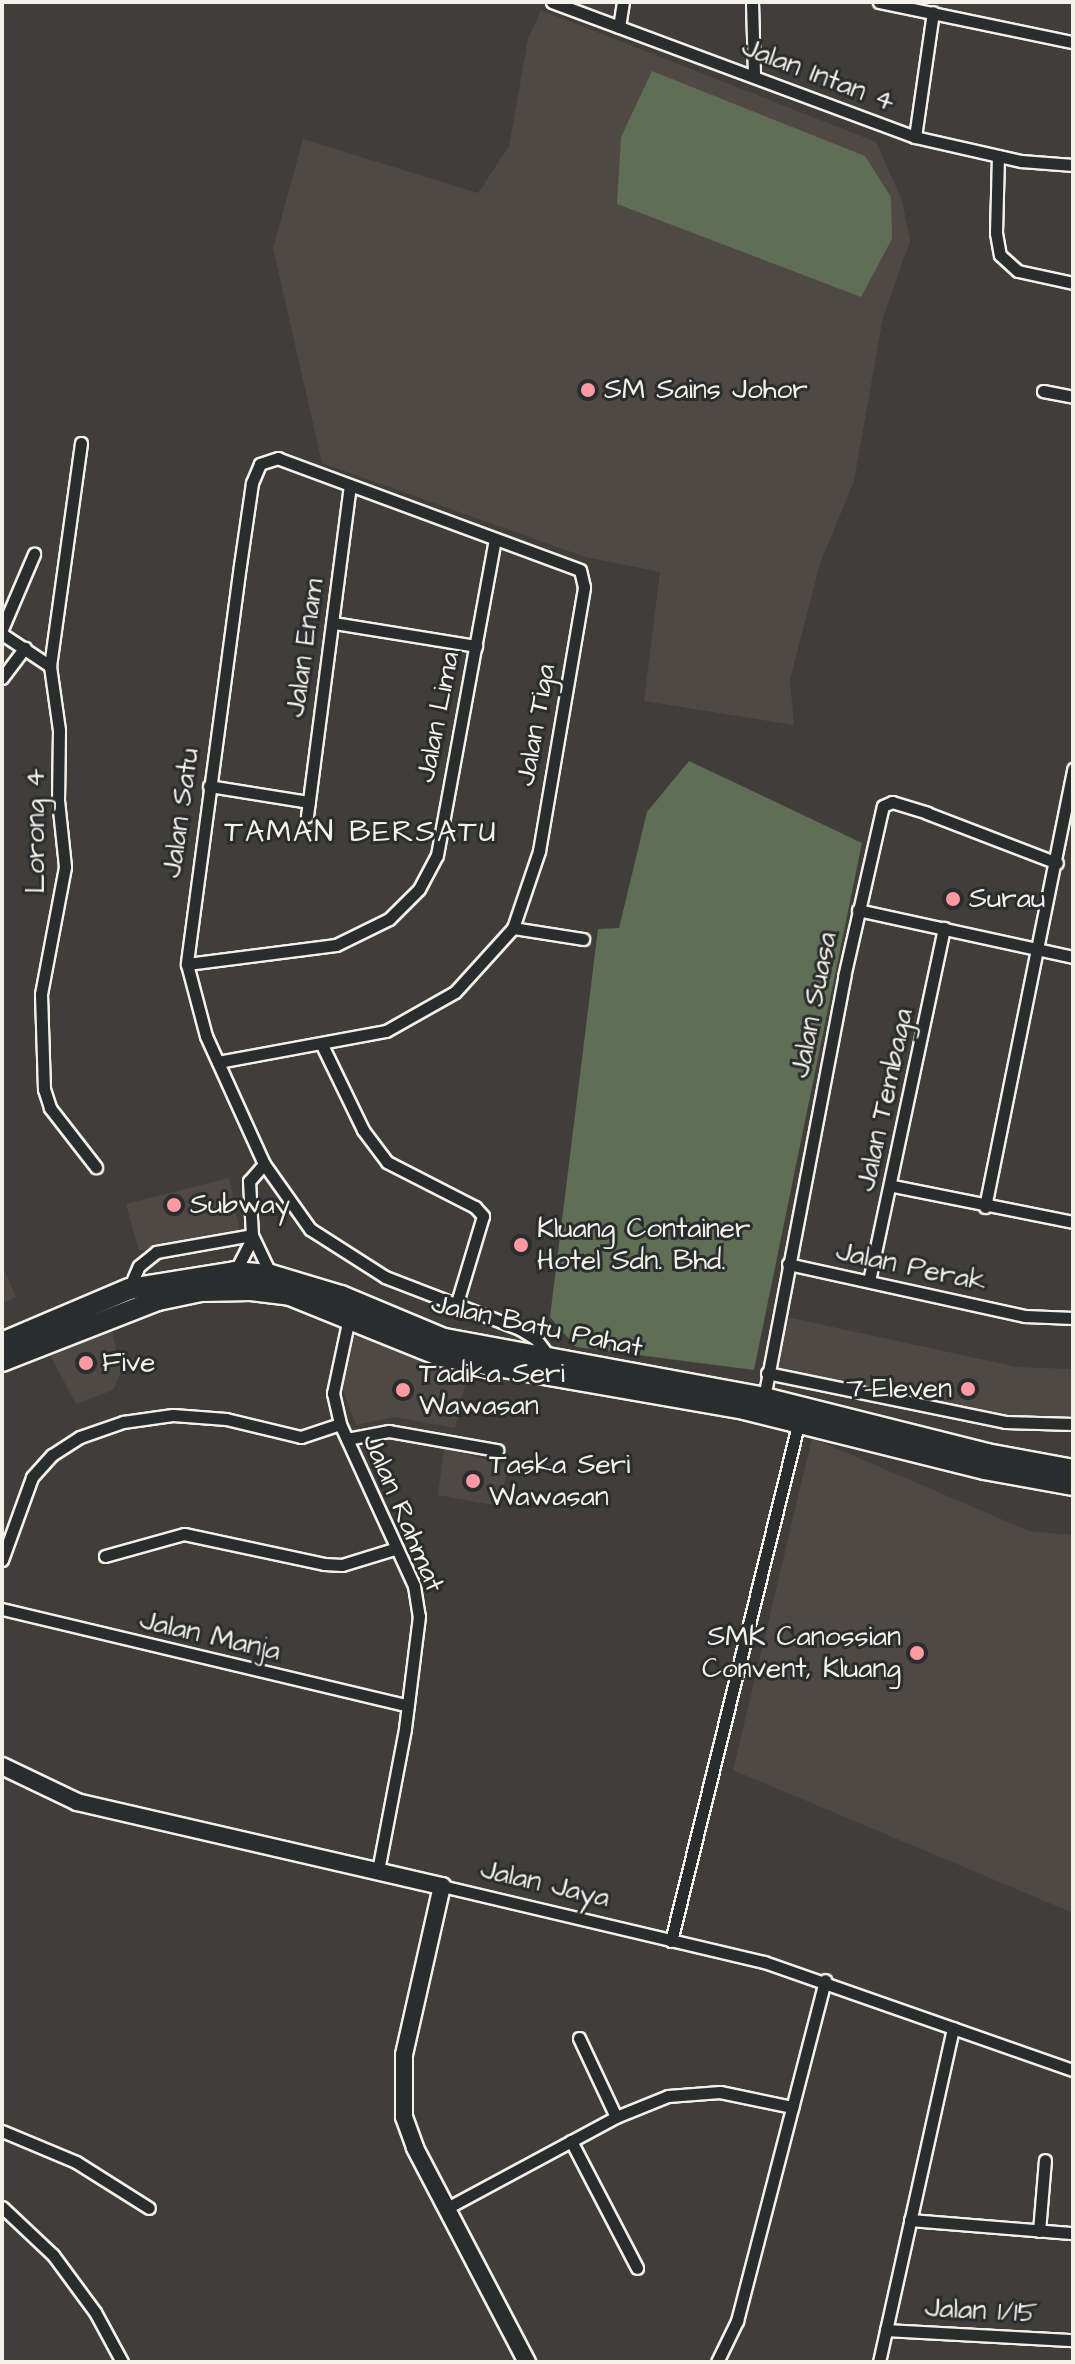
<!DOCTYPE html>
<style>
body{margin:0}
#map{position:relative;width:1075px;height:2364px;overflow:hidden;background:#403d3b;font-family:"Architects Daughter",sans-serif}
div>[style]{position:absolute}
.built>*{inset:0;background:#4f4844}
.green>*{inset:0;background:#606e56}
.roads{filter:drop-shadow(2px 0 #f4f1e8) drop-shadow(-2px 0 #f4f1e8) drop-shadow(0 2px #f4f1e8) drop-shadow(0 -2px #f4f1e8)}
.street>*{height:11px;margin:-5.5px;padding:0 5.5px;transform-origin:5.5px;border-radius:5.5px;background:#2a2d2e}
.secondary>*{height:16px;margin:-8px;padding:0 8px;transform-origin:8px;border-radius:8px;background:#2a2d2e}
.highway>*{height:20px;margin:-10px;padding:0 10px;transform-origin:10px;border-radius:10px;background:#2a2d2e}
.dots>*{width:22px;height:22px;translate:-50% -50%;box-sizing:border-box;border:4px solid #2a2d2e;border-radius:50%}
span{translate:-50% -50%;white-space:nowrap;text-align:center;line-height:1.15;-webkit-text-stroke:6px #2a2d2e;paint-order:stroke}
.street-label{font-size:28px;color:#f4f1e8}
.poi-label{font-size:28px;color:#f4f1e8}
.left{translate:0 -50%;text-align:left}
.right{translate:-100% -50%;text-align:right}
.neighbourhood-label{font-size:30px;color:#f4f1e8;letter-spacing:2px}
.frame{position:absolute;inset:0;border:4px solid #f4f1e8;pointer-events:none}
</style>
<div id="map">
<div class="built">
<i style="clip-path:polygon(541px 10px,876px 142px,902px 200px,910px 241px,883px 317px,854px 481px,820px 564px,790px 679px,794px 725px,644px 701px,660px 572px,585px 557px,322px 463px,273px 248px,303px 139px,478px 193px,509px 146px,528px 39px)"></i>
<i style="clip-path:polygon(229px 1178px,240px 1232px,139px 1251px,126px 1204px)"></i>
<i style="clip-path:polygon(2px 1265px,16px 1297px,2px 1304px)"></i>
<i style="clip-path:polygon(773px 1314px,1017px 1367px,1073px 1369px,1073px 1420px,1008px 1419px,764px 1368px)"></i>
<i style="clip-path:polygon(111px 1326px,121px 1372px,113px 1390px,76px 1404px,48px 1351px)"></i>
<i style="clip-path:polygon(359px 1333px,469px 1369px,455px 1428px,394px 1417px,356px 1425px,338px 1377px,349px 1343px)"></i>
<i style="clip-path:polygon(812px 1438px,1029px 1531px,1073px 1535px,1073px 1913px,733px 1770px)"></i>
<i style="clip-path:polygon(444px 1448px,509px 1466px,498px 1506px,438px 1495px)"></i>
</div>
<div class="green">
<i style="clip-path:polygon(652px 71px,865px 156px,891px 197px,892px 239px,861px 297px,617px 204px,621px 137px)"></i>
<i style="clip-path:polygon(689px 761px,862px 843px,754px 1370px,576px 1347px,550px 1317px,598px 929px,619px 928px,647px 812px)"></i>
</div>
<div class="roads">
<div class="street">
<i style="left:552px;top:2px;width:387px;rotate:20.4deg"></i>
<i style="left:915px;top:137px;width:109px;rotate:12.8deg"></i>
<i style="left:1021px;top:161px;width:52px;rotate:4.4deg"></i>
<i style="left:752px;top:2px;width:73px;rotate:88.4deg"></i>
<i style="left:879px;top:2px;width:198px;rotate:11.7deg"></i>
<i style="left:619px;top:27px;width:25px;rotate:-81deg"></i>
<i style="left:915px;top:137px;width:126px;rotate:-81.8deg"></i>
<i style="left:998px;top:156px;width:77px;rotate:91.5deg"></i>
<i style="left:996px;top:233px;width:22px;rotate:80deg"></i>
<i style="left:1000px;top:255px;width:24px;rotate:42deg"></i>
<i style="left:1018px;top:271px;width:56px;rotate:12.3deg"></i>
<i style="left:1043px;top:391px;width:31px;rotate:11deg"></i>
<i style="left:81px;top:443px;width:225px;rotate:97.9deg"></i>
<i style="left:50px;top:666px;width:65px;rotate:82deg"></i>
<i style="left:59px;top:730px;width:70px;rotate:90.8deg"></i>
<i style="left:58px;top:800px;width:67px;rotate:84deg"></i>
<i style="left:65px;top:867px;width:129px;rotate:100.7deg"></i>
<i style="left:41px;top:994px;width:95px;rotate:88.2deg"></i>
<i style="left:44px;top:1089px;width:20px;rotate:72deg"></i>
<i style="left:50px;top:1108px;width:75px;rotate:52.1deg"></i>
<i style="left:334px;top:623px;width:144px;rotate:9.2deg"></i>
<i style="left:2px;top:629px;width:82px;rotate:-66.9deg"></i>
<i style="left:2px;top:634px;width:58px;rotate:33.7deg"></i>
<i style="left:2px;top:678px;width:38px;rotate:-53deg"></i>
<i style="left:209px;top:786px;width:101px;rotate:9.1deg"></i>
<i style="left:307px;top:816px;width:333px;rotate:-82.6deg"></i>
<i style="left:858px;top:910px;width:220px;rotate:12.3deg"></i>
<i style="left:513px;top:928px;width:71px;rotate:8.9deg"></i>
<i style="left:187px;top:964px;width:150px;rotate:-7.3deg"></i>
<i style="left:336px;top:945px;width:59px;rotate:-26.1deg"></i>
<i style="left:389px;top:919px;width:42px;rotate:-45deg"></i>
<i style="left:419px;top:889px;width:38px;rotate:-62deg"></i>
<i style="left:437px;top:855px;width:321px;rotate:-79.6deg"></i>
<i style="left:322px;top:1045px;width:94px;rotate:64.2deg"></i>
<i style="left:363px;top:1130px;width:40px;rotate:53deg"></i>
<i style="left:387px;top:1162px;width:99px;rotate:27.1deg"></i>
<i style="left:475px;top:1207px;width:12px;rotate:48deg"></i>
<i style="left:483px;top:1216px;width:94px;rotate:106.7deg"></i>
<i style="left:218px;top:1062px;width:171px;rotate:-10.5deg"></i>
<i style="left:386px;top:1031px;width:79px;rotate:-29.5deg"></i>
<i style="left:455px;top:992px;width:86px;rotate:-47.8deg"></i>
<i style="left:513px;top:928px;width:81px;rotate:-71.3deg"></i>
<i style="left:539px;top:851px;width:268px;rotate:-80.3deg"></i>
<i style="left:584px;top:587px;width:17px;rotate:-103deg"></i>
<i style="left:580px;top:570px;width:322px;rotate:-159.7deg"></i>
<i style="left:278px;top:458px;width:19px;rotate:162deg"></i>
<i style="left:260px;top:464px;width:21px;rotate:113deg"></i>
<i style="left:252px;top:483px;width:83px;rotate:98.3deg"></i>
<i style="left:240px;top:565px;width:403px;rotate:97.6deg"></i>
<i style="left:187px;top:964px;width:74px;rotate:75.2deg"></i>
<i style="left:206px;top:1036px;width:141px;rotate:65.6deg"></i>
<i style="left:264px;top:1164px;width:80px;rotate:54.7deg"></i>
<i style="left:310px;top:1229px;width:89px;rotate:32.6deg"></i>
<i style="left:385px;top:1277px;width:145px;rotate:21.1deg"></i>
<i style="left:520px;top:1329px;width:19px;rotate:32deg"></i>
<i style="left:536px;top:1339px;width:25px;rotate:53deg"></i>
<i style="left:264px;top:1164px;width:23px;rotate:131deg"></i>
<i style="left:249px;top:1181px;width:54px;rotate:86.8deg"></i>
<i style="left:252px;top:1235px;width:44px;rotate:64.6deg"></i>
<i style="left:893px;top:1186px;width:184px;rotate:11.3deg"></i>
<i style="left:985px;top:1207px;width:447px;rotate:-78.6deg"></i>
<i style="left:788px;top:1264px;width:243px;rotate:12.4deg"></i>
<i style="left:1025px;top:1316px;width:48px;rotate:2.4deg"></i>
<i style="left:235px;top:1272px;width:37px;rotate:-63deg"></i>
<i style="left:869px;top:1281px;width:361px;rotate:-78deg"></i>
<i style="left:129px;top:1289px;width:25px;rotate:-67deg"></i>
<i style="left:139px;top:1266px;width:22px;rotate:-39deg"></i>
<i style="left:156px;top:1252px;width:97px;rotate:-10deg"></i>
<i style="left:349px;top:1318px;width:77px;rotate:102deg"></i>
<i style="left:333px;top:1393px;width:32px;rotate:77deg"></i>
<i style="left:340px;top:1424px;width:178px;rotate:65.4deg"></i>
<i style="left:414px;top:1586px;width:30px;rotate:81deg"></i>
<i style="left:419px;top:1616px;width:114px;rotate:97.1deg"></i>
<i style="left:405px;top:1729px;width:145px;rotate:100.8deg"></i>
<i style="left:767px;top:1373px;width:243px;rotate:11.6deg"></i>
<i style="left:1005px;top:1422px;width:68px;rotate:1.7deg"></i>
<i style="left:764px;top:1398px;width:429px;rotate:-79.2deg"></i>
<i style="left:844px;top:977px;width:175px;rotate:-77.2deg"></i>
<i style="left:883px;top:806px;width:10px;rotate:-24deg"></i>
<i style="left:892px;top:802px;width:37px;rotate:17deg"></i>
<i style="left:927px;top:813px;width:139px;rotate:21deg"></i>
<i style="left:347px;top:1439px;width:43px;rotate:-10.8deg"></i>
<i style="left:389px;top:1431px;width:110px;rotate:10deg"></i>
<i style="left:105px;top:1556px;width:82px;rotate:-15.6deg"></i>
<i style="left:184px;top:1534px;width:143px;rotate:12.1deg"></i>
<i style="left:324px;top:1564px;width:18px;rotate:3deg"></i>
<i style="left:342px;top:1565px;width:54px;rotate:-17.1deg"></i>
<i style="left:2px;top:1560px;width:88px;rotate:-70.1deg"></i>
<i style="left:32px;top:1477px;width:30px;rotate:-48deg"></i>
<i style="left:52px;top:1455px;width:33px;rotate:-33deg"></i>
<i style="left:80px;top:1437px;width:46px;rotate:-19.2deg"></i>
<i style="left:123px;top:1422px;width:50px;rotate:-8deg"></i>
<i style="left:173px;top:1415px;width:53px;rotate:4.3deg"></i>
<i style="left:226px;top:1419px;width:77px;rotate:13.5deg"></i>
<i style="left:301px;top:1437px;width:41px;rotate:-18.4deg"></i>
<i style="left:2px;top:1609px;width:417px;rotate:13.4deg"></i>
<i style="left:442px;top:1886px;width:331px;rotate:13.3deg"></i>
<i style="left:764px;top:1962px;width:327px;rotate:19.3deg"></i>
<i style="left:671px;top:1941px;width:536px;rotate:-76.17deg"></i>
<i style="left:579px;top:2038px;width:87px;rotate:64.9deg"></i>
<i style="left:2px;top:2131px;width:80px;rotate:22.7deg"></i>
<i style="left:76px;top:2162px;width:86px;rotate:32.2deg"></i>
<i style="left:571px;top:2141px;width:143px;rotate:62.5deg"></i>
<i style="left:2px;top:2207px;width:70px;rotate:43.3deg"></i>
<i style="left:53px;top:2255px;width:71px;rotate:53.6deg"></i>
<i style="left:95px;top:2312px;width:57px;rotate:61.6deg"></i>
<i style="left:447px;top:2208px;width:192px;rotate:-28.3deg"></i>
<i style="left:616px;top:2117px;width:56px;rotate:-22deg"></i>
<i style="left:668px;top:2096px;width:52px;rotate:-4.4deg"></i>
<i style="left:720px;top:2092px;width:74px;rotate:11.8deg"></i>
<i style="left:910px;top:2220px;width:164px;rotate:4.6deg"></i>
<i style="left:1039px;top:2231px;width:71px;rotate:-85.2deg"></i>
<i style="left:886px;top:2330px;width:187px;rotate:3.1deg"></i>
<i style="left:717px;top:2362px;width:46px;rotate:-64deg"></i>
<i style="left:737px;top:2321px;width:352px;rotate:-75.5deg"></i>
<i style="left:879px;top:2362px;width:342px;rotate:-77.5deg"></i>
</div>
<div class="secondary">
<i style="left:2px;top:1766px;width:83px;rotate:25.6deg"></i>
<i style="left:77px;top:1802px;width:375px;rotate:13deg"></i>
<i style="left:442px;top:1886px;width:173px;rotate:102.7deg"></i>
<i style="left:404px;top:2055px;width:62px;rotate:90deg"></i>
<i style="left:404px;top:2117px;width:33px;rotate:70deg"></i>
<i style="left:415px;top:2148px;width:242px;rotate:62.4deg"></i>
</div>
<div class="highway">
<i style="left:2px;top:1343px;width:138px;rotate:-23deg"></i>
<i style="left:129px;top:1289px;width:107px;rotate:-9.1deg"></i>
<i style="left:235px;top:1272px;width:36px;rotate:5deg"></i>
<i style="left:271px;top:1275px;width:73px;rotate:16.7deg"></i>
<i style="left:341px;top:1296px;width:112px;rotate:22.7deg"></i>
<i style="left:444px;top:1339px;width:325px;rotate:10.4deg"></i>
<i style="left:764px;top:1398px;width:230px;rotate:14.1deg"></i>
<i style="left:987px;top:1454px;width:87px;rotate:10.5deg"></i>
<i style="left:2px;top:1361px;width:168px;rotate:-21.4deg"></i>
<i style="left:158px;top:1300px;width:44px;rotate:-11.8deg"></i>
<i style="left:201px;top:1291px;width:50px;rotate:-1.1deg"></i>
<i style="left:251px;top:1290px;width:39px;rotate:7deg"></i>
<i style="left:290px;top:1295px;width:163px;rotate:22deg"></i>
<i style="left:441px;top:1356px;width:308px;rotate:9.9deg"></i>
<i style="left:744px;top:1409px;width:247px;rotate:14deg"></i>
<i style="left:984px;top:1469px;width:90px;rotate:10.2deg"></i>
</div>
</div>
<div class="dots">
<i style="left:588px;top:390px;background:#ff9aa2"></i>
<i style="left:953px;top:899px;background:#ff9aa2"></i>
<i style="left:174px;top:1205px;background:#ff9aa2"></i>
<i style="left:521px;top:1245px;background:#ff9aa2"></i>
<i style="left:86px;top:1363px;background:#ff9aa2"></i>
<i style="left:968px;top:1389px;background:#ff9aa2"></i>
<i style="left:403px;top:1390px;background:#ff9aa2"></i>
<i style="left:473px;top:1481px;background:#ff9aa2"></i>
<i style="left:917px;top:1653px;background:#ff9aa2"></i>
</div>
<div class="street-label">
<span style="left:818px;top:75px;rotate:21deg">Jalan Intan 4</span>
<span style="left:305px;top:648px;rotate:-82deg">Jalan Enam</span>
<span style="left:438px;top:717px;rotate:-79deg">Jalan Lima</span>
<span style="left:536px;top:725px;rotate:-80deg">Jalan Tiga</span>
<span style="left:181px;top:813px;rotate:-82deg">Jalan Satu</span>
<span style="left:36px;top:831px;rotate:-90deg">Lorong 4</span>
<span style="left:814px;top:1005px;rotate:-79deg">Jalan Suasa</span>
<span style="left:885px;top:1100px;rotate:-78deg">Jalan Tembaga</span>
<span style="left:911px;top:1267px;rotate:12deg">Jalan Perak</span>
<span style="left:537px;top:1326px;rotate:12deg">Jalan Batu Pahat</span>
<span style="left:403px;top:1513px;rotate:67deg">Jalan Rahmat</span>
<span style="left:210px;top:1636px;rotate:13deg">Jalan Manja</span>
<span style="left:545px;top:1884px;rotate:13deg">Jalan Jaya</span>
<span style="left:981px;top:2311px;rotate:3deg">Jalan 1/15</span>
</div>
<div class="poi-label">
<span class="left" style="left:604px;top:390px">SM Sains Johor</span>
<span class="left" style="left:969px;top:899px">Surau</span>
<span class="left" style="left:190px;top:1205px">Subway</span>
<span class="left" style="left:537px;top:1245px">Kluang Container<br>Hotel Sdn. Bhd.</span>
<span class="left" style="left:102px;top:1363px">Five</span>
<span class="left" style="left:419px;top:1390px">Tadika Seri<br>Wawasan</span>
<span class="right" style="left:952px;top:1389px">7-Eleven</span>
<span class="left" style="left:489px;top:1481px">Taska Seri<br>Wawasan</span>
<span class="right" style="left:901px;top:1653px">SMK Canossian<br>Convent, Kluang</span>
</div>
<div class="neighbourhood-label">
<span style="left:361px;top:832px">TAMAN BERSATU</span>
</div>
<div class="frame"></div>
</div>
